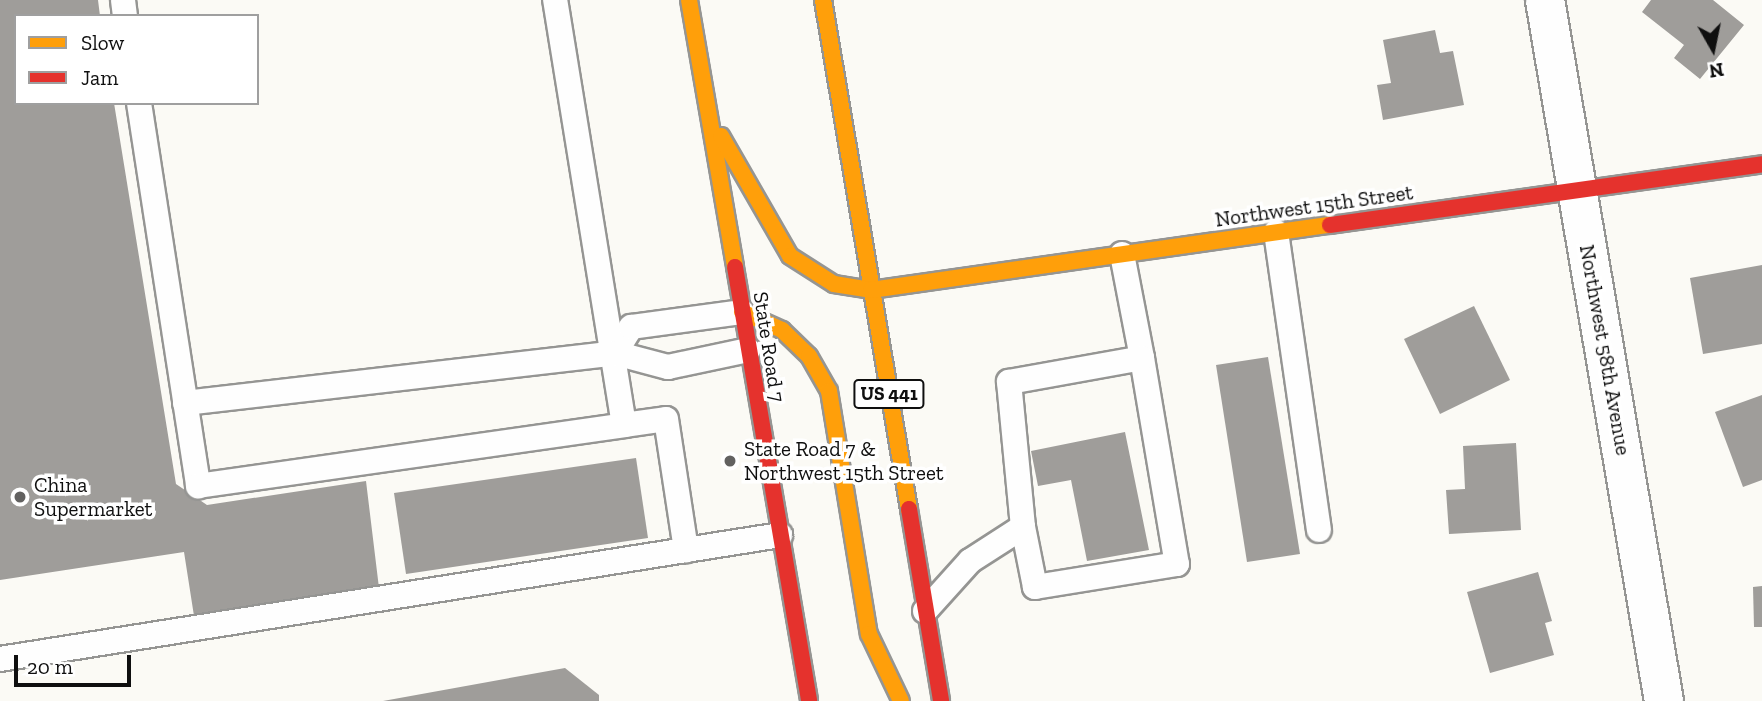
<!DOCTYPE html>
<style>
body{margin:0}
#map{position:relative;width:1762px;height:701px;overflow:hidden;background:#fbfaf5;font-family:"Zilla Slab",serif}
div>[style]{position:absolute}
.building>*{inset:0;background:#9f9d9a}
.roads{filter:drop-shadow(2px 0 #959593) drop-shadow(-2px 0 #959593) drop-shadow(0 2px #959593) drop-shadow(0 -2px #959593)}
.lane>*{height:24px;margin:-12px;padding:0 12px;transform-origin:12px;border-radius:12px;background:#fefefe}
.street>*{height:38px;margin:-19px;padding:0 19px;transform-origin:19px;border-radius:19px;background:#fefefe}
.slow>*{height:16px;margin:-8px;padding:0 8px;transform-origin:8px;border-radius:8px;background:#ff9f0a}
.jam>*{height:16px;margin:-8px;padding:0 8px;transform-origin:8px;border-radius:8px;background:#e5322d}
.dots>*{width:19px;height:19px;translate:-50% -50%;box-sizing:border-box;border:4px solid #fff;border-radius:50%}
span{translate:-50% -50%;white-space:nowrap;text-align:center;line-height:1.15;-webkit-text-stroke:7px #fff;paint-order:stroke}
.shield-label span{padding:2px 5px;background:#fff;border:2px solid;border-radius:5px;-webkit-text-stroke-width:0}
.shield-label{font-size:19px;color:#0f0f0f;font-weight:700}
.street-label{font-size:21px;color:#0f0f0f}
.poi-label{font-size:21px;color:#0f0f0f}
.left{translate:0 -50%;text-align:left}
.legend{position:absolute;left:14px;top:14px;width:245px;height:91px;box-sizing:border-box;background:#fff;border:2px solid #9f9f9f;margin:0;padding:9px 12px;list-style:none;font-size:21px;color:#0f0f0f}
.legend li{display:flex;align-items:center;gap:14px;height:35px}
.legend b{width:35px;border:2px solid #9f9f9f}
.north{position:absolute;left:1678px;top:14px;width:70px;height:70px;-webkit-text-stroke:5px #fff;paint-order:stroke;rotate:171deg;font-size:19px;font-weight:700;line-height:28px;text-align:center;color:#0f0f0f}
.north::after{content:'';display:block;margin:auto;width:24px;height:32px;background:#0f0f0f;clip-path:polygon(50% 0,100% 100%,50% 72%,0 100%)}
.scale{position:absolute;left:14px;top:655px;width:117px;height:32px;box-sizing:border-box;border:4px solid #0f0f0f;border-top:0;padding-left:9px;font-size:21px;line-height:24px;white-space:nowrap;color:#0f0f0f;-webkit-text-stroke:5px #fff;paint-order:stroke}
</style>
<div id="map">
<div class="building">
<i style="clip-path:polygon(0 0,98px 0,100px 16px,16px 16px,16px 103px,114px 103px,176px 484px,207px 505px,366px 481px,379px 588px,194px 616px,184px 552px,0 580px)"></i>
<i style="clip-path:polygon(1651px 0,1713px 0,1744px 25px,1700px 79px,1674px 58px,1684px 45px,1642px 12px)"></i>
<i style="clip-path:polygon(1435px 30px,1440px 53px,1453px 51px,1464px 105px,1383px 120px,1377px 85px,1391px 83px,1383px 40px)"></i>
<i style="clip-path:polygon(1762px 265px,1762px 344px,1703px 354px,1690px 278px)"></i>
<i style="clip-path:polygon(1474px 306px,1510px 380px,1440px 414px,1404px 339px)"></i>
<i style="clip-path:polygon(1268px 357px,1300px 554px,1247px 562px,1216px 365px)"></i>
<i style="clip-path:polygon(1762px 395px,1762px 480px,1743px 487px,1715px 412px)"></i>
<i style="clip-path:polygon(1125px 432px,1149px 550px,1087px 561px,1071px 480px,1038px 486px,1031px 451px)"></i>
<i style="clip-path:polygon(1516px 443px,1521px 530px,1449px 534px,1446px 490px,1465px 489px,1463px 446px)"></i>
<i style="clip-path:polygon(636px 458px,648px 538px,406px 574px,394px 493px)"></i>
<i style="clip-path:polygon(1538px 572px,1552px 621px,1545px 623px,1554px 655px,1490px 673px,1467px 592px)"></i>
<i style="clip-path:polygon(1762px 586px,1762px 627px,1754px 627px,1753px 587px)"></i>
<i style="clip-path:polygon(565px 668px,599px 695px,599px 701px,383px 701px)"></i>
</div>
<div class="roads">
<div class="lane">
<i style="left:123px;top:0;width:16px;rotate:83deg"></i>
<i style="left:139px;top:103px;width:388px;rotate:81.2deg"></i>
<i style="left:198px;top:486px;width:430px;rotate:-8.1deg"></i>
<i style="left:624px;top:425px;width:431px;rotate:-99.2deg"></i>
<i style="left:1276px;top:232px;width:301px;rotate:81.8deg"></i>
<i style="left:1122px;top:254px;width:106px;rotate:79.1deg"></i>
<i style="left:1142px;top:358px;width:209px;rotate:80.4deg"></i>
<i style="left:1177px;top:564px;width:144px;rotate:170.8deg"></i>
<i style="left:1035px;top:587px;width:61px;rotate:-101.3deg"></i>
<i style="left:1023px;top:527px;width:146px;rotate:-95.5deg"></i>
<i style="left:1009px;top:382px;width:135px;rotate:-10.2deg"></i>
<i style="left:615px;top:353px;width:31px;rotate:-58deg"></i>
<i style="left:631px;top:327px;width:112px;rotate:-7.7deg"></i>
<i style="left:185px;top:403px;width:433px;rotate:-6.6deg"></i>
<i style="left:615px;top:353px;width:55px;rotate:14.8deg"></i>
<i style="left:668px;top:367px;width:82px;rotate:-12deg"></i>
<i style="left:624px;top:425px;width:42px;rotate:-8.1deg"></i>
<i style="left:666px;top:419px;width:133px;rotate:81.3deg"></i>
<i style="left:925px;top:611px;width:67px;rotate:-48deg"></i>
<i style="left:970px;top:561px;width:63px;rotate:-32.7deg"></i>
<i style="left:0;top:659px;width:790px;rotate:-9.03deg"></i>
</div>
<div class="street">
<i style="left:1545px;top:0;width:711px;rotate:80.37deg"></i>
</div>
<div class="slow">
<i style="left:689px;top:0;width:271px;rotate:80.2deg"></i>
<i style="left:823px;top:0;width:516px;rotate:80.41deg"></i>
<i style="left:721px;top:136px;width:138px;rotate:60.1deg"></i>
<i style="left:790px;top:256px;width:52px;rotate:32.5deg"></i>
<i style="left:834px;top:284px;width:37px;rotate:9deg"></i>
<i style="left:871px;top:290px;width:464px;rotate:-8.1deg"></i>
<i style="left:742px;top:312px;width:44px;rotate:24.2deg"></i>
<i style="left:782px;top:330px;width:37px;rotate:44deg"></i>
<i style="left:809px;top:356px;width:40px;rotate:60.3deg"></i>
<i style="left:829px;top:391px;width:246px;rotate:80.7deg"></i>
<i style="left:869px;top:634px;width:74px;rotate:64.5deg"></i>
</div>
<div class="jam">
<i style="left:1330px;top:225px;width:436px;rotate:-8deg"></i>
<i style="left:735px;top:267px;width:440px;rotate:80.3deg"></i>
<i style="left:909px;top:509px;width:195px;rotate:80.5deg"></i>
</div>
</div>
<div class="dots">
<i style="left:730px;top:461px;background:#626160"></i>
<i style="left:20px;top:497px;background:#626160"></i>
</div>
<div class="shield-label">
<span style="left:889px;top:394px">US 441</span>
</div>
<div class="street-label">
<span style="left:1314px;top:206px;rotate:-8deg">Northwest 15th Street</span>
<span style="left:769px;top:347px;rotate:81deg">State Road 7</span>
<span style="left:1605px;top:350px;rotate:80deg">Northwest 58th Avenue</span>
</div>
<div class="poi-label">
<span class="left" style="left:744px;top:461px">State Road 7 &amp;<br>Northwest 15th Street</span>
<span class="left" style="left:34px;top:497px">China<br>Supermarket</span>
</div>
<ul class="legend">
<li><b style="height:9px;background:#ff9f0a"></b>Slow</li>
<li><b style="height:9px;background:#e5322d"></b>Jam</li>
</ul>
<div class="north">N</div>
<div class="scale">20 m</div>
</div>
